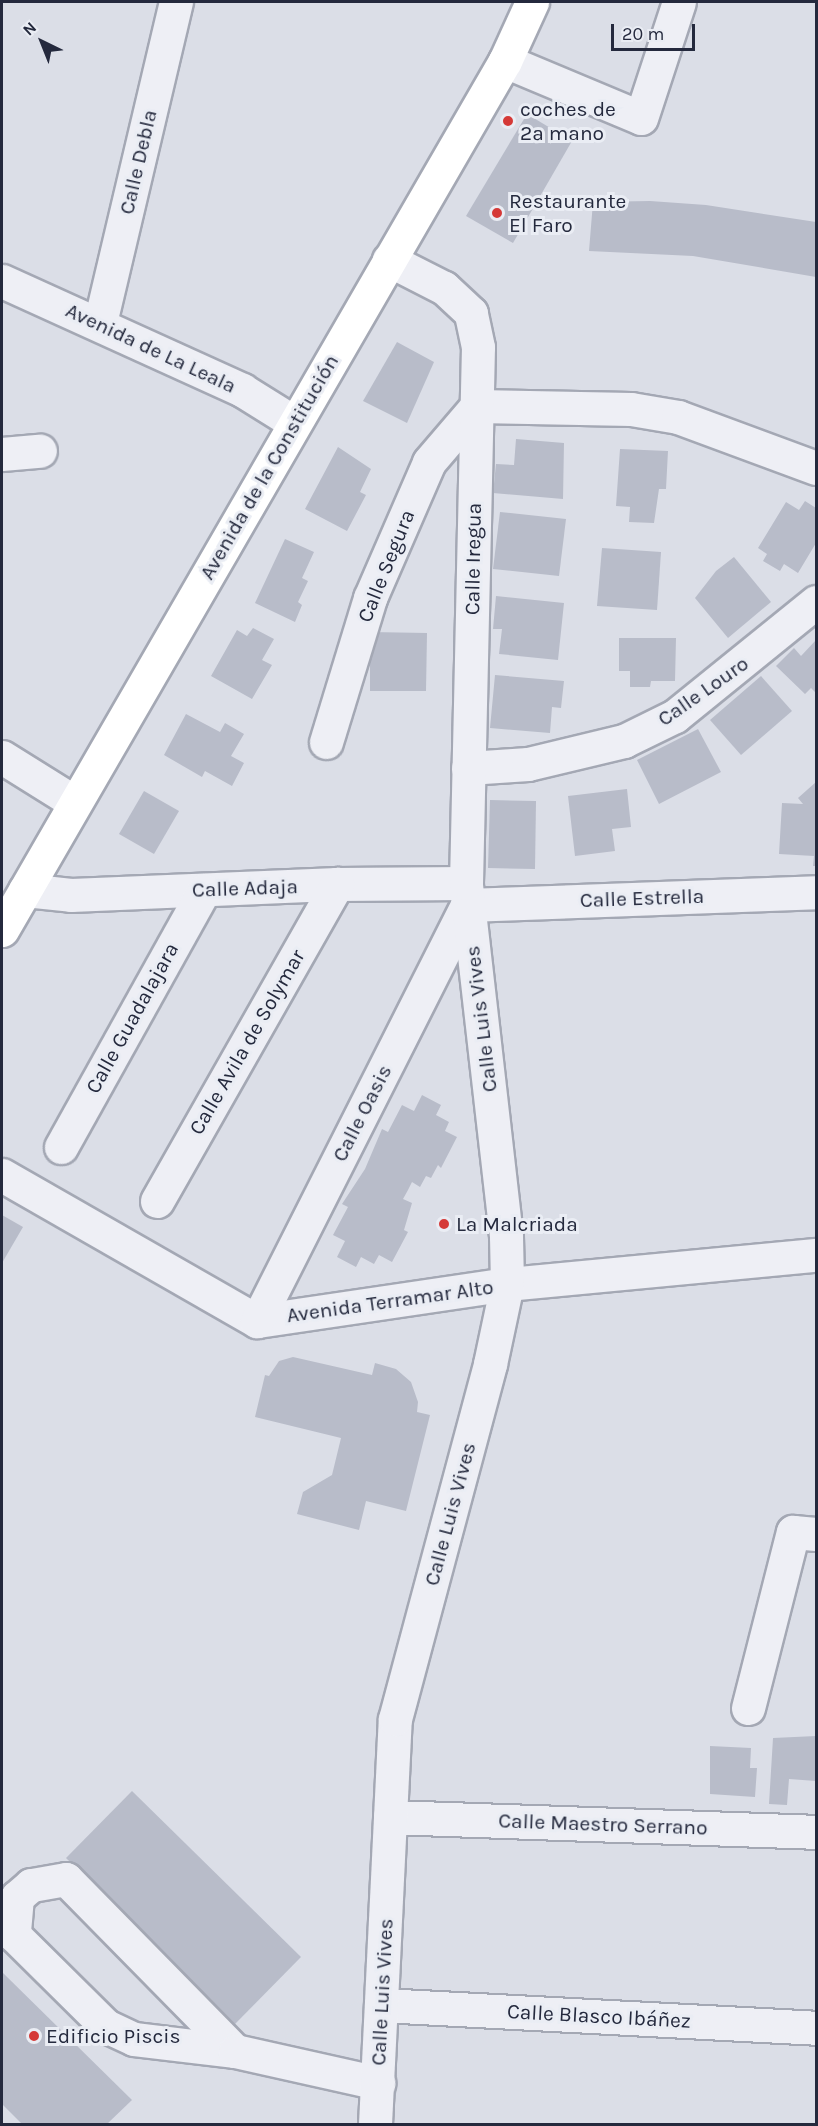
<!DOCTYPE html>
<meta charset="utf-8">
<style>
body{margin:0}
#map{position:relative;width:818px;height:2126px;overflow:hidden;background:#dbdee7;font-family:Karla,sans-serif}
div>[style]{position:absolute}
.building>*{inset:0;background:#b8bcc9}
.roads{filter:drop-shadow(2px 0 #a4a8b4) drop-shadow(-2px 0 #a4a8b4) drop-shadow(0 2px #a4a8b4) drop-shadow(0 -2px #a4a8b4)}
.minor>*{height:33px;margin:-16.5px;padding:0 16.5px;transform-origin:16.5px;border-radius:16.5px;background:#eeeff5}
.major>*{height:33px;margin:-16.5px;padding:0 16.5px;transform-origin:16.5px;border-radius:16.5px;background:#fff}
.dots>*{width:16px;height:16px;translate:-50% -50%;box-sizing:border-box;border:3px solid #eaedf4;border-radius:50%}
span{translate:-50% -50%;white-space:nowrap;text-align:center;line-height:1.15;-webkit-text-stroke:6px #eaedf4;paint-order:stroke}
.poi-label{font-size:21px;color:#24293d}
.left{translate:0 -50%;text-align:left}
.street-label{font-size:21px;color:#24293d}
.frame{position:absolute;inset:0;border:3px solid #24293d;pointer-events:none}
.north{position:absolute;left:12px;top:12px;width:60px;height:60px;-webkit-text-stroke:4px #eaedf4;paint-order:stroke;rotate:317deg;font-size:16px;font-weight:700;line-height:24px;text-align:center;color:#24293d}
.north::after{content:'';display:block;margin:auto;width:21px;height:27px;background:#24293d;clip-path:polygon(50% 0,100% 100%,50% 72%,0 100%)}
.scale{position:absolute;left:611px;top:24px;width:84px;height:27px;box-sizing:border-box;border:3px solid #24293d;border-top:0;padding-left:8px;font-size:18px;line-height:21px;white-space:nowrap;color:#24293d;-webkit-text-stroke:4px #eaedf4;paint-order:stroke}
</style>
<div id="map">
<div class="building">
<i style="clip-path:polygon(527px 114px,572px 141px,513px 243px,466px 216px)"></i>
<i style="clip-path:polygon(650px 201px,706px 205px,816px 222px,816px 277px,693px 256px,589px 251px,593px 202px)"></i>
<i style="clip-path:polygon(397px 342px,434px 362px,407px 423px,363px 401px)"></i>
<i style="clip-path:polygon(516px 439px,564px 443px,563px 499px,493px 493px,496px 464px,514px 465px)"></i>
<i style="clip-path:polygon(338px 447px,371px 469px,360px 492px,366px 495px,347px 531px,305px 509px)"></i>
<i style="clip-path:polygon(620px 449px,668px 451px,666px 489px,659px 489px,654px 523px,629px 522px,630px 507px,616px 506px)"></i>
<i style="clip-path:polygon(805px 501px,816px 508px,816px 543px,798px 573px,784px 564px,780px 571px,763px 561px,767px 554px,758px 548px,786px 502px,799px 510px)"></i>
<i style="clip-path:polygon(500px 512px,566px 519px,559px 576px,493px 569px)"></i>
<i style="clip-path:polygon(285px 539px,314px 552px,302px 578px,308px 581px,298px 602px,302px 605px,295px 622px,255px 603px)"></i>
<i style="clip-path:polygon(602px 548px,661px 552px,657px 610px,597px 606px)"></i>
<i style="clip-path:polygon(734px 557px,771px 602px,728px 638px,695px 598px,716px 571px)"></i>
<i style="clip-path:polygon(496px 596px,564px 603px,558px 660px,499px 654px,502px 629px,493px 629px)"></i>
<i style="clip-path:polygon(253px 628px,274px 639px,262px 660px,272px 665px,252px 699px,211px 676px,237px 630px,247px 636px)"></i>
<i style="clip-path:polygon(370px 632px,427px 633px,426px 691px,370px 691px)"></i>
<i style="clip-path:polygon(619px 638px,676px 638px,675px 681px,651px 681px,650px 687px,630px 687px,630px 671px,619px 671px)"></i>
<i style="clip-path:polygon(816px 640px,816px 693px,811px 688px,805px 694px,776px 666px,794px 648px,801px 656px)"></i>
<i style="clip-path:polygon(495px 675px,564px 681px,561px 708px,552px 707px,550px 733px,490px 728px)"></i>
<i style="clip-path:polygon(761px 676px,792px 711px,741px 755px,710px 720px)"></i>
<i style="clip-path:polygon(186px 714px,220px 732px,225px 723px,244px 734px,231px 756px,244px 763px,232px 786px,205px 771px,202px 777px,164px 755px)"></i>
<i style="clip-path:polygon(698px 729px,721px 772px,659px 804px,637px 760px)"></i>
<i style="clip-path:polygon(816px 782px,816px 866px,813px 866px,814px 856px,779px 854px,782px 803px,803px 804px,798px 798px)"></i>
<i style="clip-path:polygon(627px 789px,631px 827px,612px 829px,615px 851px,575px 856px,568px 796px)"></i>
<i style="clip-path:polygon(144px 791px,179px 811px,154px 854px,119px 834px)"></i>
<i style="clip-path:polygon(490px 800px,536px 801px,535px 869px,488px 868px)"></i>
<i style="clip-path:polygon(422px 1095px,441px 1105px,436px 1115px,449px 1122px,445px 1131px,457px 1137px,441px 1168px,438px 1165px,431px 1178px,426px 1176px,420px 1187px,412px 1182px,408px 1190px,403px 1199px,412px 1203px,404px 1230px,408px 1232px,392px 1262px,379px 1255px,374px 1264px,361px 1257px,356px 1267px,337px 1257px,345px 1241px,333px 1235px,348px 1207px,342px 1204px,365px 1169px,382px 1129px,388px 1132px,402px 1105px,414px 1111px)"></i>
<i style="clip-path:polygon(2px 1215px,23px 1227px,2px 1263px)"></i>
<i style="clip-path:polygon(293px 1357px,372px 1375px,375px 1363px,396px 1369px,411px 1382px,418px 1402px,417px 1412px,430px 1415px,406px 1511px,366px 1501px,359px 1530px,297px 1514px,303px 1492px,332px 1475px,341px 1438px,255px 1417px,265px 1375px,269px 1376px,279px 1361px)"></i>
<i style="clip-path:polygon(816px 1736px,816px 1781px,789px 1779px,787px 1805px,769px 1804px,773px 1738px)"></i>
<i style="clip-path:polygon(710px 1746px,751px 1748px,750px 1768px,757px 1768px,755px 1797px,710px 1794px)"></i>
<i style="clip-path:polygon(132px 1791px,301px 1957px,235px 2024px,66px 1858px)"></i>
<i style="clip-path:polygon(2px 1972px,132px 2100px,107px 2124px,22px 2124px,2px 2104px)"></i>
</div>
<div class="roads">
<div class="minor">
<i style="left:505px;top:61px;width:147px;rotate:22.7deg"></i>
<i style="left:641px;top:118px;width:122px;rotate:-71.9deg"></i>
<i style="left:2px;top:281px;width:264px;rotate:24.4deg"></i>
<i style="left:242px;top:390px;width:62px;rotate:31.9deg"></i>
<i style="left:100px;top:323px;width:330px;rotate:-76.7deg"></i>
<i style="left:2px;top:454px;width:38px;rotate:-5deg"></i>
<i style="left:326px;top:742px;width:151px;rotate:-73deg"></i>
<i style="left:370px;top:598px;width:148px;rotate:-66.5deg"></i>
<i style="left:429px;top:462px;width:74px;rotate:-49.4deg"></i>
<i style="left:477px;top:406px;width:154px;rotate:1.1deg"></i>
<i style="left:631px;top:409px;width:48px;rotate:9.7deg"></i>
<i style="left:678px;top:417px;width:147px;rotate:20.3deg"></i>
<i style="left:2px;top:757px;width:85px;rotate:32deg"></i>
<i style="left:468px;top:768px;width:60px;rotate:-3.8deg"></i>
<i style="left:528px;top:764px;width:99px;rotate:-13.5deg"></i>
<i style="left:624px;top:741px;width:57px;rotate:-26.1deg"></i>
<i style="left:675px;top:716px;width:181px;rotate:-39deg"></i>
<i style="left:25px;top:890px;width:46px;rotate:6.2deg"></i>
<i style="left:71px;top:895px;width:266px;rotate:-2.4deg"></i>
<i style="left:337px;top:884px;width:129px;rotate:-0.4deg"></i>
<i style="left:467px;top:905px;width:349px;rotate:-2.1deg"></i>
<i style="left:61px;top:1147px;width:294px;rotate:-60.9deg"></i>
<i style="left:2px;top:1175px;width:294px;rotate:29.8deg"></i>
<i style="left:257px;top:1321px;width:253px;rotate:-8.4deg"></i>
<i style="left:507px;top:1284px;width:310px;rotate:-5.4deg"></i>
<i style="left:157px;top:1201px;width:365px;rotate:-60.4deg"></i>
<i style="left:257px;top:1321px;width:466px;rotate:-63.2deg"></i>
<i style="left:748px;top:1708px;width:182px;rotate:-75.7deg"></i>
<i style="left:793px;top:1532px;width:23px;rotate:5deg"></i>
<i style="left:390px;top:1817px;width:426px;rotate:2deg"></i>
<i style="left:381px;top:2005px;width:436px;rotate:3deg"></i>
<i style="left:235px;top:2051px;width:241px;rotate:-134.5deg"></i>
<i style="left:66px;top:1879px;width:36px;rotate:170deg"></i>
<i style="left:31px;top:1885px;width:18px;rotate:139deg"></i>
<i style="left:17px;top:1897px;width:38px;rotate:95deg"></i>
<i style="left:14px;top:1935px;width:129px;rotate:44.7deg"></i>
<i style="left:106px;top:2026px;width:31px;rotate:25deg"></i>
<i style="left:134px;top:2039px;width:102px;rotate:6.8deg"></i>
<i style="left:235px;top:2051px;width:147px;rotate:12.6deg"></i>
<i style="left:375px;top:2124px;width:405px;rotate:-87.2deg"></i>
<i style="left:395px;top:1719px;width:367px;rotate:-75deg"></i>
<i style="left:490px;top:1364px;width:82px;rotate:-78deg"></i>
<i style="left:507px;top:1284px;width:48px;rotate:-91.2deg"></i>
<i style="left:506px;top:1236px;width:355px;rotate:-96.5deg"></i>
<i style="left:466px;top:883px;width:536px;rotate:-88.72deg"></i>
<i style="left:478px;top:347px;width:35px;rotate:-102deg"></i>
<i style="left:471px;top:313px;width:37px;rotate:-137deg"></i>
<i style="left:444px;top:288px;width:62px;rotate:-153deg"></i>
</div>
<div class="major">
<i style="left:2px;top:930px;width:1004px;rotate:-59.94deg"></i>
<i style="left:505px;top:61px;width:65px;rotate:-65.4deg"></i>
</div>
</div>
<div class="dots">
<i style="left:508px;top:121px;background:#d53937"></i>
<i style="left:497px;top:213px;background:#d53937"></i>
<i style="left:444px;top:1224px;background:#d53937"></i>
<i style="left:34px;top:2036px;background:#d53937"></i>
</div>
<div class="poi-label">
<span class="left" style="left:520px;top:121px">coches de<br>2ª mano</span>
<span class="left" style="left:509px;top:213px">Restaurante<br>El Faro</span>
<span class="left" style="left:456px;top:1224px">La Malcriada</span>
<span class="left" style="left:46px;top:2036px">Edificio Piscis</span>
</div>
<div class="street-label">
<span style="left:138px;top:162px;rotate:-77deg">Calle Debla</span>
<span style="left:151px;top:348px;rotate:25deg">Avenida de La Leala</span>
<span style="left:269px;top:467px;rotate:-60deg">Avenida de la Constitución</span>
<span style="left:473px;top:559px;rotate:-89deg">Calle Iregua</span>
<span style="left:386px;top:566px;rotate:-68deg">Calle Segura</span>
<span style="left:703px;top:691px;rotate:-35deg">Calle Louro</span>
<span style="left:245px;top:888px;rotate:-2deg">Calle Adaja</span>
<span style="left:642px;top:898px;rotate:-2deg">Calle Estrella</span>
<span style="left:132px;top:1018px;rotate:-61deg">Calle Guadalajara</span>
<span style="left:481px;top:1019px;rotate:-97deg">Calle Luis Vives</span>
<span style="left:247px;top:1042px;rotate:-60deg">Calle Avila de Solymar</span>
<span style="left:362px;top:1113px;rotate:-63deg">Calle Oasis</span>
<span style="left:390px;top:1301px;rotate:-8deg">Avenida Terramar Alto</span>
<span style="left:450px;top:1514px;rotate:-75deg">Calle Luis Vives</span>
<span style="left:603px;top:1824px;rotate:2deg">Calle Maestro Serrano</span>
<span style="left:382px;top:1992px;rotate:-87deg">Calle Luis Vives</span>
<span style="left:599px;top:2016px;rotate:3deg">Calle Blasco Ibáñez</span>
</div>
<div class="frame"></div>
<div class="north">N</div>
<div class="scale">20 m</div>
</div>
